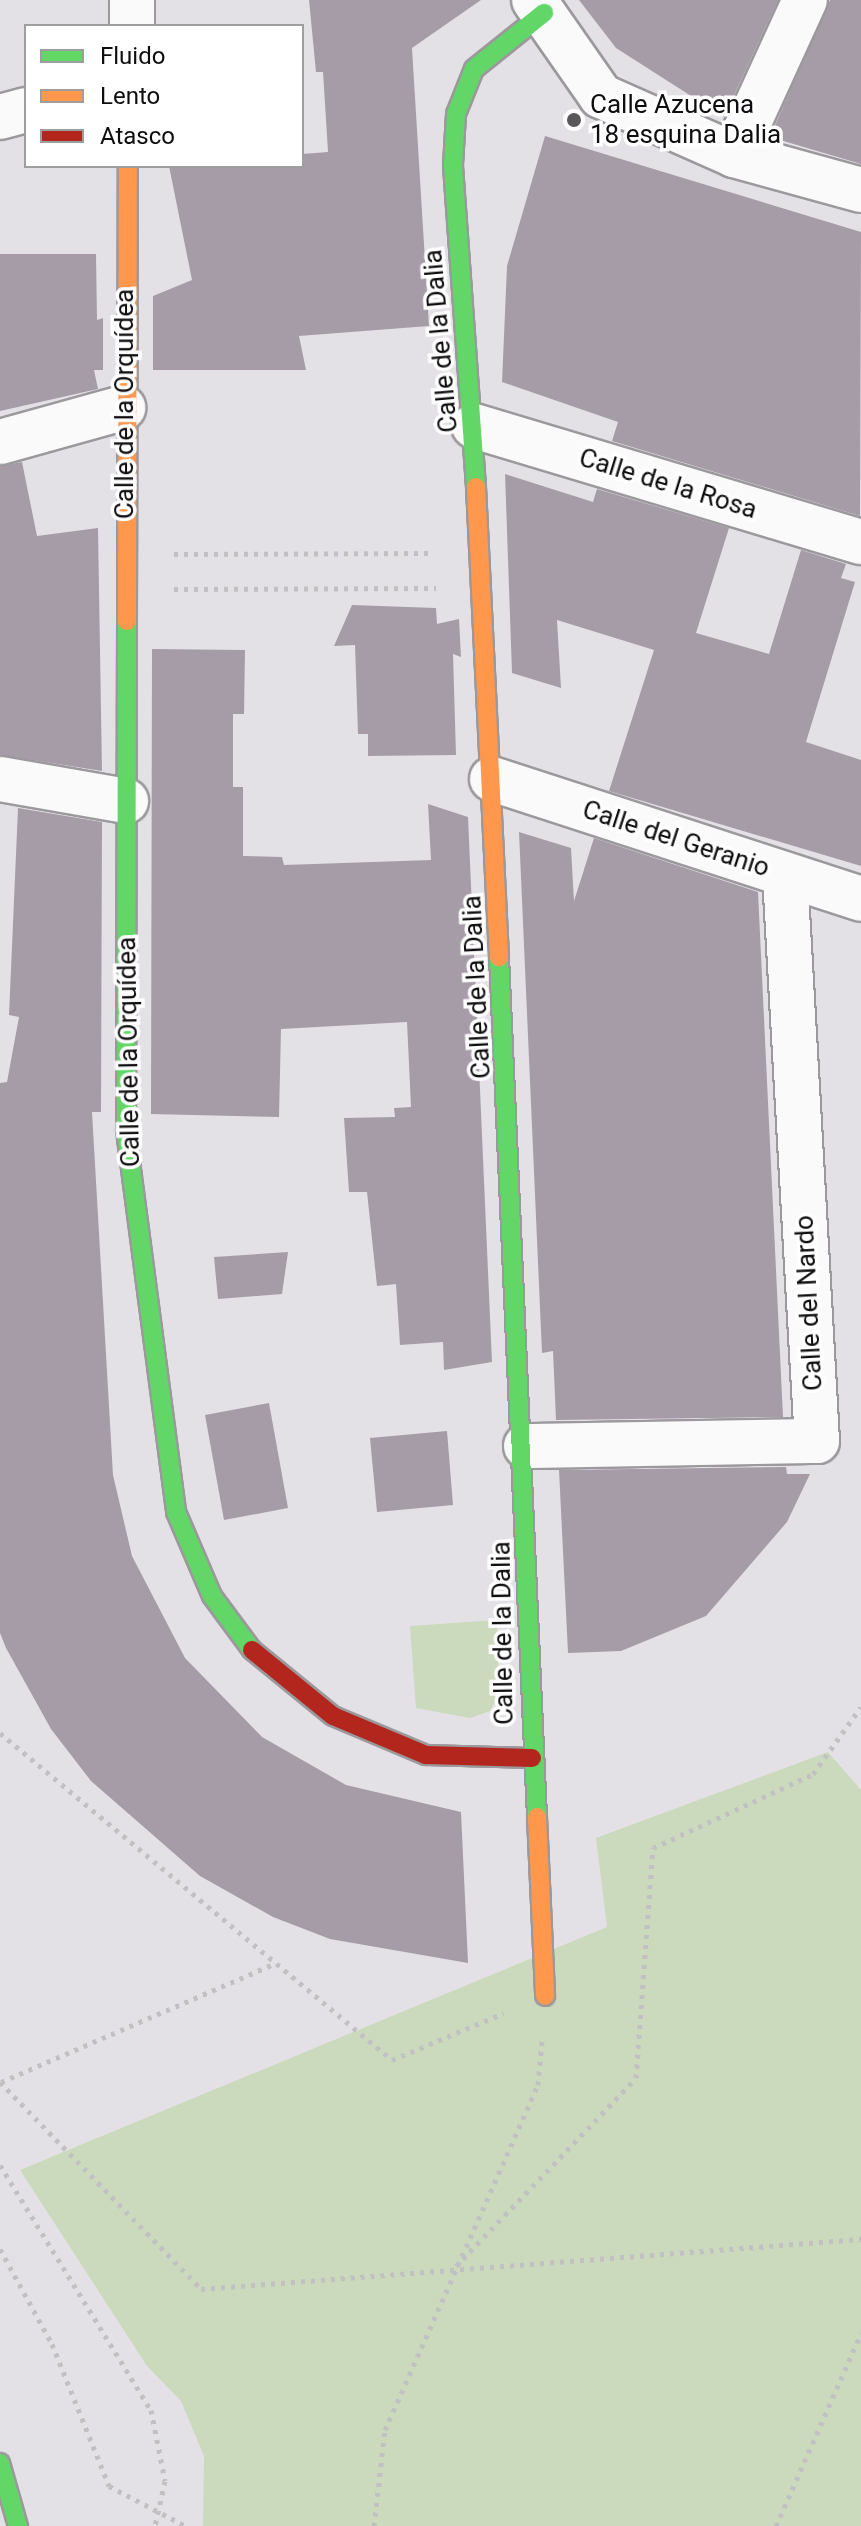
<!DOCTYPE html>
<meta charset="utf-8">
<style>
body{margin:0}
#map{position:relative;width:861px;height:2526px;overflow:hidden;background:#e4e1e6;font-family:Roboto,sans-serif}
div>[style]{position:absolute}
.green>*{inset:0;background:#cbd9bc}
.building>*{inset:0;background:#a69ca8}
.path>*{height:5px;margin-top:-2.5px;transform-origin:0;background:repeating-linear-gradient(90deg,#c2c1c2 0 4px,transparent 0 10px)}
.roads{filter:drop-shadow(2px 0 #9b999c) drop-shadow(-2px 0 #9b999c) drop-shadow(0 2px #9b999c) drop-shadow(0 -2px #9b999c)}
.street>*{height:44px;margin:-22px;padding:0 22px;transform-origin:22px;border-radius:22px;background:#fbfafb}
.fast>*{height:18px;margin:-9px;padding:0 9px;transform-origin:9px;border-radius:9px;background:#63d668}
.slow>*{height:18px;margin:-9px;padding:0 9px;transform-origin:9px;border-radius:9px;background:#ff974d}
.jam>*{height:18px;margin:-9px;padding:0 9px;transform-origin:9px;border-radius:9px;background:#b3261e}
.path-bridge>*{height:5px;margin-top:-2.5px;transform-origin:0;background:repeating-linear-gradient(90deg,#c2c1c2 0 4px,transparent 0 10px)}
.dots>*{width:22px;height:22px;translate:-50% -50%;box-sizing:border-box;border:4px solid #fff;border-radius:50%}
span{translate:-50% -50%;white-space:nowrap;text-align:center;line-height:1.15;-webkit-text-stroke:7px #fff;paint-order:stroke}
.poi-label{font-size:26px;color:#0f0d0f}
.left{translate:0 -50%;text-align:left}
.street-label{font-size:26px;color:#0f0d0f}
.legend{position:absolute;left:24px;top:24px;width:280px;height:144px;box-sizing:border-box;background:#fff;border:2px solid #9f9e9f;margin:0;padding:10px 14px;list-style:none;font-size:24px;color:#0f0d0f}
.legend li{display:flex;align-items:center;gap:16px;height:40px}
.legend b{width:40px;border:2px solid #9f9e9f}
</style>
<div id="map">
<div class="green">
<i style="clip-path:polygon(497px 1620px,499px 1693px,490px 1711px,470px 1718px,416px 1708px,410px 1626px)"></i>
<i style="clip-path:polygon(828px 1752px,861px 1790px,861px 2526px,203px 2526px,204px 2456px,181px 2401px,147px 2366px,20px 2170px,607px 1927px,596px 1838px)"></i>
</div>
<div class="building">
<i style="clip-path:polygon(309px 0,481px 0,412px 48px,429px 326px,299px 336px,306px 370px,153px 370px,153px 296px,192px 280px,169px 166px,302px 166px,302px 154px,328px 152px,323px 72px,316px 72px)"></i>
<i style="clip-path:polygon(579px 0,778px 0,724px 117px,616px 48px)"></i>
<i style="clip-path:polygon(830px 0,861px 0,861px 164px,770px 137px)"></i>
<i style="clip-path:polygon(545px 136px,861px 232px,860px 516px,612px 441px,618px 422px,502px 382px,507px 266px)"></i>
<i style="clip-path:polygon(0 254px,96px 254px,97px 320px,103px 318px,103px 370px,94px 370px,98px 389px,0 411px)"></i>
<i style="clip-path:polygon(22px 462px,37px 536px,98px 528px,102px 771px,0 755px,0 466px)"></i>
<i style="clip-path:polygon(505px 474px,593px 502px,597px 489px,729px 528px,696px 633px,769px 654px,801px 550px,846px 564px,841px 578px,855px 582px,806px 742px,861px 760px,861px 866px,609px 791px,654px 650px,557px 620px,561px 688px,512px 673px)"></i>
<i style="clip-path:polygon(352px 605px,436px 608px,437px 624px,459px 619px,461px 657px,453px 654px,456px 755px,368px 756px,368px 734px,358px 734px,355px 645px,334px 646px)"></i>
<i style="clip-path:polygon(152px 649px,245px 650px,244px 714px,233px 714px,233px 787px,243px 787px,243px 856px,282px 857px,284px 865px,431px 860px,428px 804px,468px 817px,492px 1362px,444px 1370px,443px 1342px,400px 1345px,396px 1284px,377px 1286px,367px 1192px,349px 1192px,344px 1118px,395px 1117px,394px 1108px,411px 1107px,407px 1022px,281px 1029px,279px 1117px,151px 1114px)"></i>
<i style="clip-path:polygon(18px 808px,102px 822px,101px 1112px,92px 1112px,113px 1475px,132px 1556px,185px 1658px,262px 1737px,346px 1785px,461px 1812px,468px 1963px,330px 1939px,273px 1917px,200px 1876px,91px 1781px,51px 1729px,6px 1648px,0 1633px,0 1083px,7px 1082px,19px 1017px,9px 1015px)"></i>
<i style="clip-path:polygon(519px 832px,571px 848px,574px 901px,594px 838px,758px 892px,783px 1417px,556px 1420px,553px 1351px,542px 1353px)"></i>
<i style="clip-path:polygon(288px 1252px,282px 1294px,218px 1299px,214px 1257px)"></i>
<i style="clip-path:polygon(269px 1403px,288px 1508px,224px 1520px,205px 1415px)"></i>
<i style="clip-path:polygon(447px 1431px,453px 1505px,377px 1512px,370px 1438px)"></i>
<i style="clip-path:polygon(786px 1467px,787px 1474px,810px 1474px,787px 1522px,706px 1616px,621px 1651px,568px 1653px,559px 1470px)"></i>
</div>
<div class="path">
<i style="left:174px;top:554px;width:258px;rotate:-0.2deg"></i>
<i style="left:174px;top:589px;width:262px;rotate:-0.2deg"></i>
<i style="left:0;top:1733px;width:510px;rotate:39.83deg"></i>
<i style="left:392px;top:2060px;width:121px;rotate:-22.8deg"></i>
<i style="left:0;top:2082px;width:289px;rotate:45.8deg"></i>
<i style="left:201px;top:2289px;width:662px;rotate:-4.33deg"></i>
<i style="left:1px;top:2082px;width:300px;rotate:-23.4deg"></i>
<i style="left:0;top:2249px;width:108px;rotate:61.3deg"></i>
<i style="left:52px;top:2344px;width:153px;rotate:68.1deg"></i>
<i style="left:109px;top:2486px;width:87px;rotate:27.5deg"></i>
<i style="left:456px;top:2266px;width:260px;rotate:-46.2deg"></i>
<i style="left:636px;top:2078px;width:231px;rotate:-85.8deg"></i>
<i style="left:653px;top:1848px;width:176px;rotate:-24.8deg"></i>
<i style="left:813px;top:1774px;width:82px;rotate:-54.4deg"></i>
<i style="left:374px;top:2526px;width:97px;rotate:-83.5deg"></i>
<i style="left:385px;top:2430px;width:377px;rotate:-66.1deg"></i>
<i style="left:538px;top:2085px;width:45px;rotate:-84.9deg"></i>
<i style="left:776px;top:2526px;width:211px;rotate:-66.2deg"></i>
</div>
<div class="roads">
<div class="street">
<i style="left:534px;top:0;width:117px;rotate:55.1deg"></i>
<i style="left:601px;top:96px;width:145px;rotate:23.9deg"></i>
<i style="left:734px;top:155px;width:132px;rotate:15.4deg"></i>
<i style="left:132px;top:26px;width:26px;rotate:-90deg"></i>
<i style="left:0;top:117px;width:27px;rotate:-15deg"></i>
<i style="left:734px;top:155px;width:170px;rotate:-65.4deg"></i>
<i style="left:474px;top:426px;width:404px;rotate:16.7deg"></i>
<i style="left:0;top:442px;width:128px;rotate:-15.5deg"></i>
<i style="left:0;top:779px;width:128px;rotate:9.9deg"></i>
<i style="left:492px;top:779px;width:388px;rotate:18deg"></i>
<i style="left:526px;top:1446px;width:291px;rotate:-1deg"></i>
<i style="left:817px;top:1441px;width:567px;rotate:-93.24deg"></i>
</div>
<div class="fast">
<i style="left:476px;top:487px;width:323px;rotate:-94.1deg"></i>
<i style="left:453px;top:165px;width:51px;rotate:-86.6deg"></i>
<i style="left:456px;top:114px;width:48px;rotate:-68.2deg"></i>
<i style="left:474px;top:69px;width:90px;rotate:-38.7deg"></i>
<i style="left:127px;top:621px;width:510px;rotate:90.11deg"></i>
<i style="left:126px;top:1131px;width:384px;rotate:82.5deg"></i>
<i style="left:176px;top:1512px;width:91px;rotate:66.8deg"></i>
<i style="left:212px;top:1596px;width:67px;rotate:53.5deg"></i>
<i style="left:499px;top:957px;width:861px;rotate:87.47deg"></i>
<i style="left:0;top:2463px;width:66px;rotate:74.1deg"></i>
</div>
<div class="slow">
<i style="left:476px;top:487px;width:471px;rotate:87.2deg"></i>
<i style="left:127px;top:621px;width:455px;rotate:-89.9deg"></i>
<i style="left:537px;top:1817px;width:179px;rotate:87.4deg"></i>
</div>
<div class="jam">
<i style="left:252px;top:1650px;width:104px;rotate:39.2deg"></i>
<i style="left:333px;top:1716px;width:101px;rotate:22.8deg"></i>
<i style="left:426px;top:1755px;width:106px;rotate:1.6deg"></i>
</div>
</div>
<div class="path-bridge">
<i style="left:0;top:2165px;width:288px;rotate:58.4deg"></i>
<i style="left:151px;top:2410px;width:72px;rotate:78.8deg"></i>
<i style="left:165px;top:2481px;width:46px;rotate:102.5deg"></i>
</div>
<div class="dots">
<i style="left:574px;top:120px;background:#5a575a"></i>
</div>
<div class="poi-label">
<span class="left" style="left:590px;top:120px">Calle Azucena<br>18 esquina Dalia</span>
</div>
<div class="street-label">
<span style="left:441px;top:341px;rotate:-95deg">Calle de la Dalia</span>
<span style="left:125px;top:404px;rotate:-90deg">Calle de la Orquídea</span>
<span style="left:668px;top:484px;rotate:17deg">Calle de la Rosa</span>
<span style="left:676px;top:839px;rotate:18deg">Calle del Geranio</span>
<span style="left:477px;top:987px;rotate:-93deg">Calle de la Dalia</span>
<span style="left:129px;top:1052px;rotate:-91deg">Calle de la Orquídea</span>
<span style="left:809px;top:1303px;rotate:-93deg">Calle del Nardo</span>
<span style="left:503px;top:1633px;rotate:-91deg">Calle de la Dalia</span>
</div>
<ul class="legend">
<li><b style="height:10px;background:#63d668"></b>Fluido</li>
<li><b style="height:10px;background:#ff974d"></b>Lento</li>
<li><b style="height:10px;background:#b3261e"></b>Atasco</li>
</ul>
</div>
